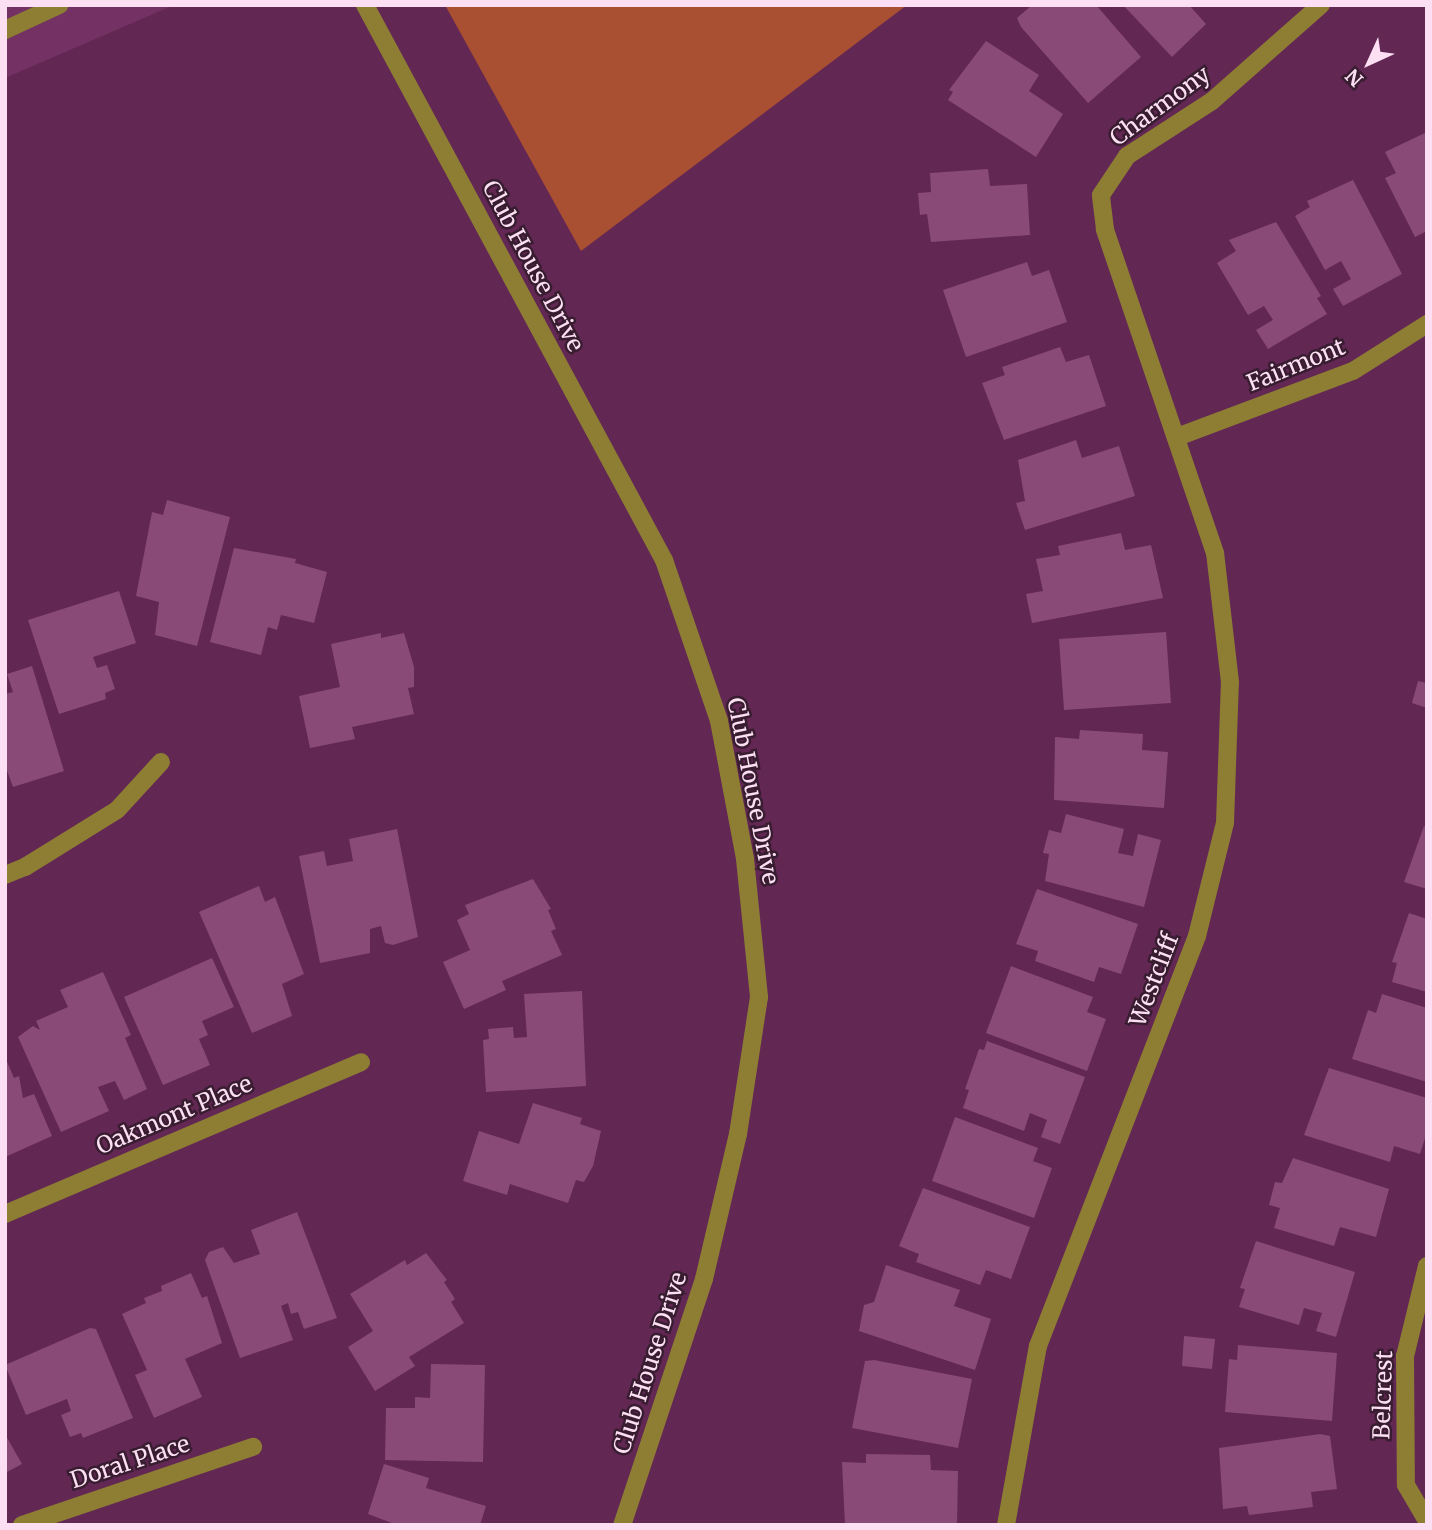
<!DOCTYPE html>
<style>
body{margin:0}
#map{position:relative;width:1432px;height:1530px;overflow:hidden;background:#632754;font-family:Merriweather,serif}
div>[style]{position:absolute}
.built>*{inset:0;background:#733263}
.green>*{inset:0;background:#a94f32}
.building>*{inset:0;background:#894a78}
.minor>*{height:18px;margin:-9px;padding:0 9px;transform-origin:9px;border-radius:9px;background:#8d7e33}
span{translate:-50% -50%;white-space:nowrap;text-align:center;line-height:1.15;-webkit-text-stroke:5px #381d31;paint-order:stroke}
.street-label{font-size:23px;color:#fddff3}
.frame{position:absolute;inset:0;border:7px solid #fddff3;pointer-events:none}
.north{position:absolute;left:1334px;top:28px;width:70px;height:70px;-webkit-text-stroke:5px #381d31;paint-order:stroke;rotate:225deg;font-size:19px;font-weight:700;line-height:28px;text-align:center;color:#fddff3}
.north::after{content:'';display:block;margin:auto;width:24px;height:32px;background:#fddff3;clip-path:polygon(50% 0,100% 100%,50% 72%,0 100%)}
</style>
<div id="map">
<div class="built">
<i style="clip-path:polygon(5px 5px,174px 5px,5px 78px)"></i>
</div>
<div class="green">
<i style="clip-path:polygon(445px 5px,907px 5px,581px 251px)"></i>
</div>
<div class="building">
<i style="clip-path:polygon(1032px 5px,1096px 5px,1141px 57px,1088px 103px,1021px 27px,1017px 18px)"></i>
<i style="clip-path:polygon(1123px 5px,1189px 5px,1206px 24px,1172px 57px)"></i>
<i style="clip-path:polygon(986px 41px,1039px 75px,1029px 91px,1063px 114px,1036px 157px,948px 100px,953px 92px,949px 90px)"></i>
<i style="clip-path:polygon(1427px 132px,1427px 231px,1415px 237px,1385px 178px,1396px 173px,1385px 152px)"></i>
<i style="clip-path:polygon(988px 169px,990px 186px,1027px 184px,1030px 235px,931px 242px,927px 214px,920px 215px,918px 193px,931px 192px,930px 173px)"></i>
<i style="clip-path:polygon(1353px 180px,1402px 274px,1343px 306px,1333px 289px,1351px 279px,1341px 261px,1325px 270px,1295px 216px,1310px 207px,1307px 201px)"></i>
<i style="clip-path:polygon(1276px 222px,1321px 296px,1317px 298px,1327px 314px,1268px 349px,1256px 330px,1273px 320px,1264px 306px,1248px 315px,1217px 263px,1236px 251px,1229px 240px)"></i>
<i style="clip-path:polygon(1027px 262px,1032px 276px,1049px 270px,1067px 322px,966px 357px,943px 290px)"></i>
<i style="clip-path:polygon(1060px 347px,1066px 362px,1089px 355px,1106px 406px,1004px 440px,982px 383px,1005px 375px,1002px 367px)"></i>
<i style="clip-path:polygon(1076px 440px,1082px 458px,1119px 446px,1135px 496px,1025px 530px,1016px 503px,1025px 501px,1018px 460px)"></i>
<i style="clip-path:polygon(167px 500px,230px 517px,197px 646px,155px 635px,159px 602px,136px 596px,152px 512px,163px 515px)"></i>
<i style="clip-path:polygon(1121px 533px,1125px 550px,1151px 545px,1163px 598px,1032px 623px,1026px 594px,1043px 591px,1036px 559px,1060px 555px,1058px 546px)"></i>
<i style="clip-path:polygon(234px 548px,296px 559px,295px 563px,327px 572px,314px 623px,281px 615px,277px 630px,268px 627px,261px 655px,210px 642px)"></i>
<i style="clip-path:polygon(119px 591px,136px 643px,93px 657px,97px 668px,107px 665px,115px 689px,105px 693px,106px 699px,59px 714px,28px 620px)"></i>
<i style="clip-path:polygon(1166px 632px,1171px 703px,1064px 710px,1059px 639px)"></i>
<i style="clip-path:polygon(381px 633px,381px 638px,404px 633px,414px 667px,414px 687px,408px 688px,414px 714px,352px 727px,355px 739px,310px 748px,299px 696px,340px 687px,331px 644px)"></i>
<i style="clip-path:polygon(32px 666px,64px 771px,13px 787px,5px 765px,5px 694px,13px 692px,7px 674px)"></i>
<i style="clip-path:polygon(1418px 681px,1427px 683px,1427px 708px,1412px 703px)"></i>
<i style="clip-path:polygon(1080px 730px,1143px 734px,1142px 750px,1168px 752px,1164px 808px,1054px 800px,1055px 737px,1079px 739px)"></i>
<i style="clip-path:polygon(1066px 814px,1124px 829px,1118px 853px,1133px 856px,1138px 834px,1161px 840px,1144px 907px,1045px 881px,1049px 854px,1043px 853px,1049px 830px,1061px 833px)"></i>
<i style="clip-path:polygon(1424px 826px,1427px 827px,1427px 889px,1404px 882px)"></i>
<i style="clip-path:polygon(397px 829px,418px 937px,393px 945px,385px 943px,381px 926px,370px 929px,370px 953px,320px 963px,299px 856px,324px 851px,327px 866px,353px 861px,349px 839px)"></i>
<i style="clip-path:polygon(533px 879px,551px 909px,548px 910px,556px 929px,551px 931px,562px 955px,502px 981px,506px 990px,464px 1009px,443px 962px,470px 950px,457px 920px,469px 914px,465px 905px)"></i>
<i style="clip-path:polygon(259px 886px,265px 902px,275px 897px,304px 974px,282px 984px,292px 1016px,252px 1033px,199px 912px)"></i>
<i style="clip-path:polygon(1037px 889px,1138px 924px,1121px 974px,1099px 967px,1094px 982px,1035px 961px,1038px 951px,1016px 944px)"></i>
<i style="clip-path:polygon(1409px 913px,1427px 919px,1427px 992px,1392px 982px,1397px 963px,1392px 962px)"></i>
<i style="clip-path:polygon(212px 958px,234px 1007px,202px 1021px,208px 1035px,199px 1039px,210px 1065px,163px 1085px,124px 997px)"></i>
<i style="clip-path:polygon(1011px 966px,1093px 997px,1087px 1012px,1106px 1019px,1087px 1071px,986px 1033px)"></i>
<i style="clip-path:polygon(103px 972px,131px 1035px,125px 1038px,147px 1089px,124px 1100px,115px 1081px,98px 1087px,109px 1111px,61px 1132px,18px 1037px,33px 1026px,40px 1030px,36px 1021px,68px 1007px,60px 990px)"></i>
<i style="clip-path:polygon(582px 991px,586px 1086px,486px 1092px,483px 1040px,489px 1039px,488px 1029px,513px 1027px,514px 1038px,527px 1037px,524px 994px)"></i>
<i style="clip-path:polygon(1382px 994px,1427px 1008px,1427px 1082px,1352px 1059px,1368px 1010px,1376px 1013px)"></i>
<i style="clip-path:polygon(987px 1041px,1085px 1077px,1060px 1144px,1041px 1137px,1047px 1120px,1030px 1113px,1024px 1131px,963px 1108px,969px 1090px,965px 1089px,979px 1049px,984px 1050px)"></i>
<i style="clip-path:polygon(5px 1057px,14px 1078px,19px 1076px,23px 1098px,34px 1094px,52px 1136px,5px 1157px)"></i>
<i style="clip-path:polygon(1329px 1068px,1427px 1098px,1427px 1132px,1420px 1154px,1394px 1146px,1390px 1162px,1304px 1135px)"></i>
<i style="clip-path:polygon(533px 1103px,582px 1118px,580px 1124px,601px 1131px,593px 1166px,584px 1182px,576px 1180px,568px 1203px,510px 1184px,507px 1195px,463px 1181px,479px 1131px,519px 1144px)"></i>
<i style="clip-path:polygon(955px 1117px,1038px 1148px,1033px 1161px,1052px 1168px,1034px 1218px,932px 1181px)"></i>
<i style="clip-path:polygon(1293px 1158px,1389px 1189px,1376px 1237px,1340px 1227px,1334px 1246px,1274px 1228px,1280px 1208px,1269px 1205px,1275px 1182px,1282px 1183px)"></i>
<i style="clip-path:polygon(923px 1188px,1030px 1227px,1011px 1279px,986px 1270px,980px 1285px,916px 1262px,919px 1254px,899px 1246px)"></i>
<i style="clip-path:polygon(297px 1212px,337px 1318px,304px 1329px,298px 1312px,291px 1314px,288px 1303px,281px 1306px,293px 1340px,240px 1358px,205px 1260px,209px 1252px,223px 1247px,234px 1263px,260px 1254px,251px 1230px)"></i>
<i style="clip-path:polygon(1256px 1241px,1355px 1272px,1336px 1337px,1316px 1331px,1322px 1313px,1304px 1308px,1299px 1325px,1239px 1307px,1245px 1289px,1240px 1288px)"></i>
<i style="clip-path:polygon(426px 1253px,447px 1280px,444px 1282px,455px 1299px,451px 1302px,464px 1323px,409px 1357px,415px 1366px,375px 1391px,348px 1347px,373px 1331px,350px 1294px,405px 1260px,407px 1265px)"></i>
<i style="clip-path:polygon(886px 1265px,960px 1290px,954px 1306px,991px 1319px,975px 1370px,859px 1331px,864px 1305px,874px 1302px)"></i>
<i style="clip-path:polygon(191px 1273px,202px 1298px,207px 1296px,222px 1343px,185px 1359px,202px 1397px,154px 1418px,135px 1375px,147px 1370px,122px 1314px,146px 1303px,144px 1298px,162px 1291px,161px 1286px)"></i>
<i style="clip-path:polygon(90px 1328px,96px 1329px,133px 1418px,83px 1438px,81px 1433px,70px 1437px,61px 1415px,71px 1411px,67px 1399px,26px 1415px,5px 1365px)"></i>
<i style="clip-path:polygon(1184px 1336px,1215px 1339px,1212px 1369px,1182px 1366px)"></i>
<i style="clip-path:polygon(1238px 1345px,1337px 1353px,1332px 1421px,1225px 1412px,1229px 1359px,1237px 1360px)"></i>
<i style="clip-path:polygon(874px 1360px,972px 1379px,958px 1448px,852px 1428px,865px 1361px)"></i>
<i style="clip-path:polygon(431px 1364px,485px 1365px,483px 1462px,385px 1460px,386px 1408px,415px 1408px,415px 1397px,430px 1398px)"></i>
<i style="clip-path:polygon(5px 1434px,22px 1464px,5px 1473px)"></i>
<i style="clip-path:polygon(1320px 1434px,1330px 1436px,1337px 1489px,1311px 1492px,1313px 1507px,1249px 1515px,1247px 1506px,1223px 1509px,1219px 1448px)"></i>
<i style="clip-path:polygon(866px 1454px,930px 1455px,931px 1470px,958px 1471px,957px 1525px,845px 1525px,842px 1462px,866px 1463px)"></i>
<i style="clip-path:polygon(384px 1464px,429px 1478px,426px 1488px,486px 1506px,480px 1525px,397px 1525px,368px 1514px)"></i>
</div>
<div class="minor">
<i style="left:365px;top:5px;width:630px;rotate:61.69deg"></i>
<i style="left:664px;top:560px;width:170px;rotate:71.1deg"></i>
<i style="left:719px;top:721px;width:140px;rotate:79.3deg"></i>
<i style="left:745px;top:859px;width:139px;rotate:84.2deg"></i>
<i style="left:759px;top:997px;width:139px;rotate:98.7deg"></i>
<i style="left:738px;top:1134px;width:149px;rotate:103.2deg"></i>
<i style="left:704px;top:1279px;width:259px;rotate:108.4deg"></i>
<i style="left:5px;top:30px;width:60px;rotate:-24.8deg"></i>
<i style="left:1177px;top:437px;width:188px;rotate:-20.6deg"></i>
<i style="left:1353px;top:371px;width:88px;rotate:-32.4deg"></i>
<i style="left:5px;top:875px;width:22px;rotate:-22deg"></i>
<i style="left:25px;top:867px;width:108px;rotate:-31.8deg"></i>
<i style="left:117px;top:810px;width:65px;rotate:-47.5deg"></i>
<i style="left:5px;top:1214px;width:387px;rotate:-23.1deg"></i>
<i style="left:1427px;top:1266px;width:93px;rotate:103.7deg"></i>
<i style="left:1405px;top:1356px;width:129px;rotate:89.6deg"></i>
<i style="left:1406px;top:1485px;width:42px;rotate:59.7deg"></i>
<i style="left:22px;top:1525px;width:244px;rotate:-18.7deg"></i>
<i style="left:1006px;top:1525px;width:182px;rotate:-79.9deg"></i>
<i style="left:1038px;top:1346px;width:440px;rotate:-68.8deg"></i>
<i style="left:1197px;top:936px;width:116px;rotate:-76.1deg"></i>
<i style="left:1225px;top:823px;width:141px;rotate:-88deg"></i>
<i style="left:1230px;top:682px;width:130px;rotate:-96.6deg"></i>
<i style="left:1215px;top:553px;width:342px;rotate:-108.8deg"></i>
<i style="left:1105px;top:229px;width:34px;rotate:-97deg"></i>
<i style="left:1101px;top:195px;width:47px;rotate:-56.3deg"></i>
<i style="left:1127px;top:156px;width:101px;rotate:-32.9deg"></i>
<i style="left:1212px;top:101px;width:145px;rotate:-41.4deg"></i>
</div>
<div class="street-label">
<span style="left:1160px;top:106px;rotate:-36deg">Charmony</span>
<span style="left:533px;top:266px;rotate:62deg">Club House Drive</span>
<span style="left:1296px;top:365px;rotate:-22deg">Fairmont</span>
<span style="left:753px;top:791px;rotate:79deg">Club House Drive</span>
<span style="left:1154px;top:980px;rotate:-69deg">Westcliff</span>
<span style="left:174px;top:1115px;rotate:-23deg">Oakmont Place</span>
<span style="left:650px;top:1363px;rotate:-72deg">Club House Drive</span>
<span style="left:1383px;top:1395px;rotate:-88deg">Belcrest</span>
<span style="left:130px;top:1462px;rotate:-18deg">Doral Place</span>
</div>
<div class="frame"></div>
<div class="north">N</div>
</div>
